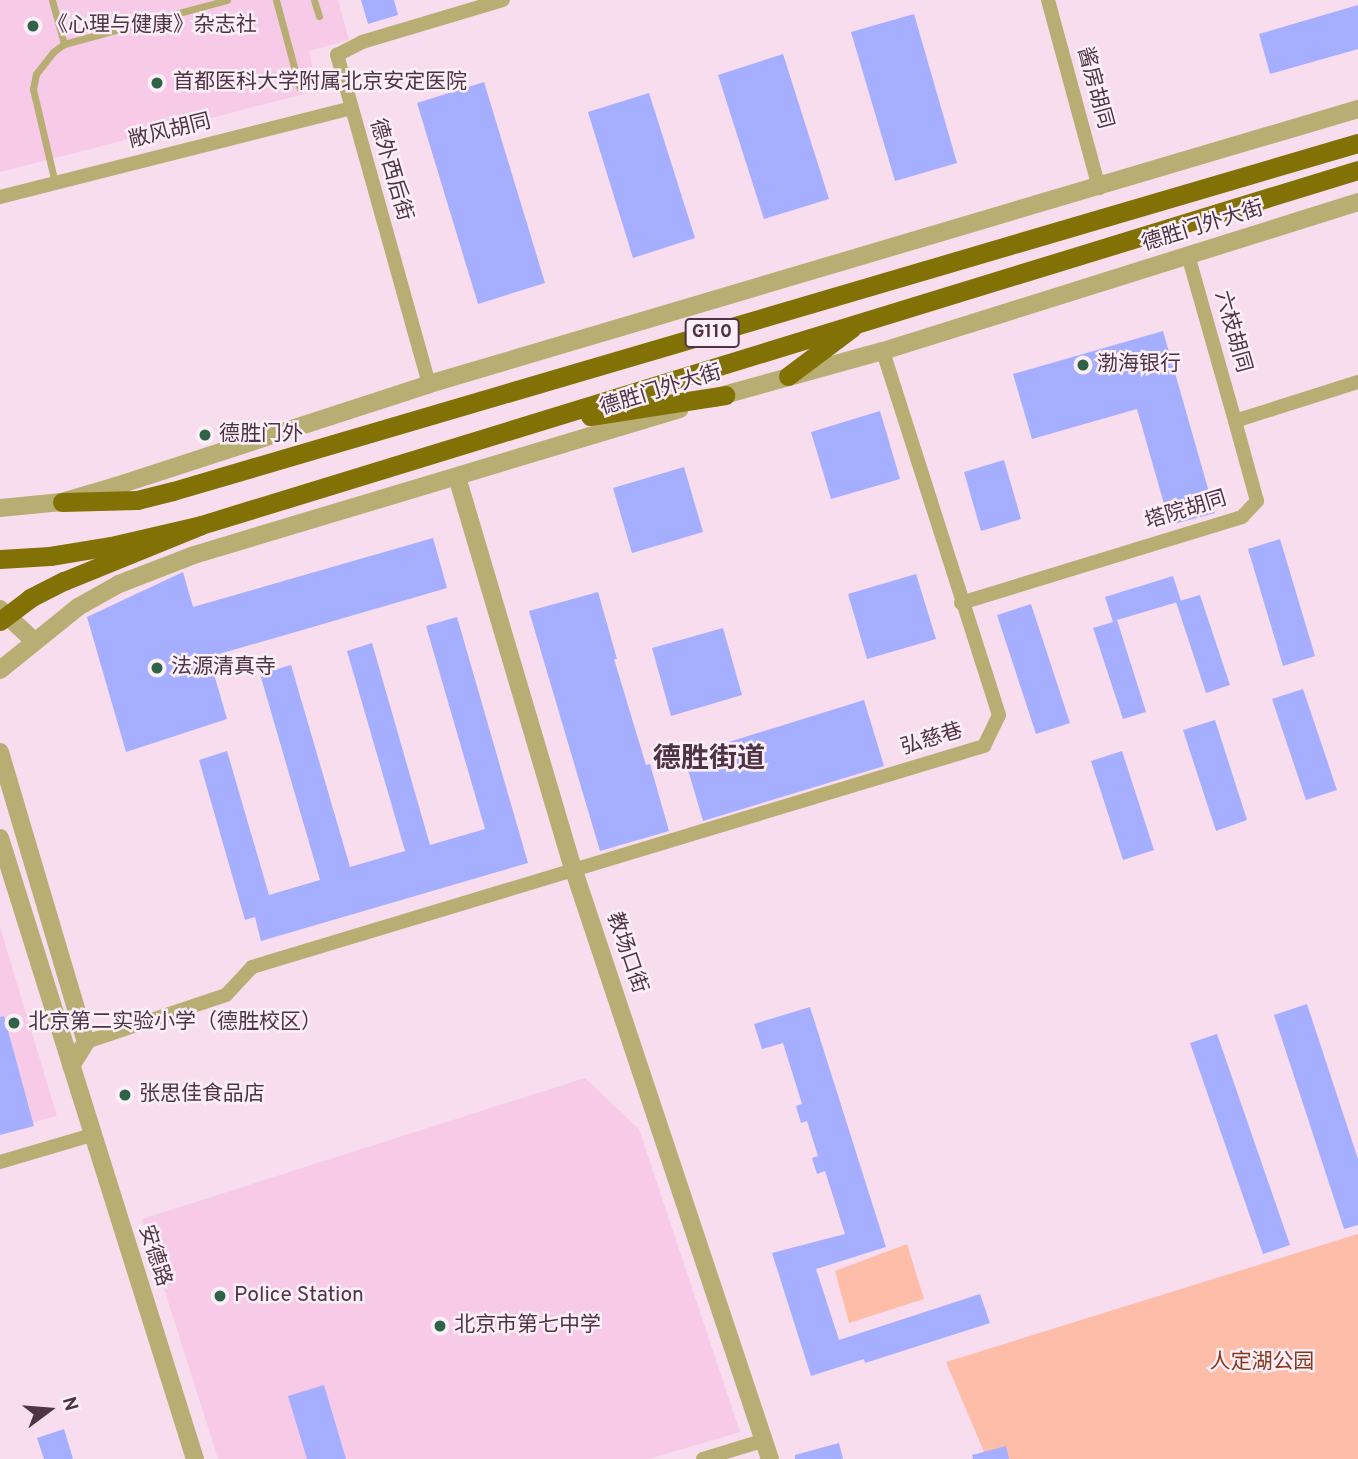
<!DOCTYPE html>
<meta charset="utf-8">
<style>
body{margin:0}
#map{position:relative;width:1358px;height:1459px;overflow:hidden;background:#f8ddef;font-family:Overpass,"Noto Sans SC",sans-serif}
div>[style]{position:absolute}
.built>*{inset:0;background:#f7cbe8}
.green>*{inset:0;background:#fdbda8}
.building>*{inset:0;background:#a6aeff}
.service>*{height:7px;margin:-3.5px;padding:0 3.5px;transform-origin:3.5px;border-radius:3.5px;background:#b8ad72}
.minor>*{height:14px;margin:-7px;padding:0 7px;transform-origin:7px;border-radius:7px;background:#b8ad72}
.tertiary>*{height:18px;margin:-9px;padding:0 9px;transform-origin:9px;border-radius:9px;background:#b8ad72}
.trunk>*{height:19px;margin:-9.5px;padding:0 9.5px;transform-origin:9.5px;border-radius:9.5px;background:#827205}
.trunk-bridge>*{height:19px;margin:-9.5px;padding:0 9.5px;transform-origin:9.5px;border-radius:9.5px;background:#827205}
.dots>*{width:19px;height:19px;translate:-50% -50%;box-sizing:border-box;border:4px solid #fdeff8;border-radius:50%}
span{translate:-50% -50%;white-space:nowrap;text-align:center;line-height:1.15;-webkit-text-stroke:5px #fdeff8;paint-order:stroke}
.shield-label span{padding:2px 5px;background:#fdeff8;border:2px solid;border-radius:5px;-webkit-text-stroke-width:0}
.shield-label{font-size:19px;color:#4d3344;font-weight:700}
.poi-label{font-size:21px;color:#4d3344}
.left{translate:0 -50%;text-align:left}
.street-label{font-size:21px;color:#4d3344}
.park-label{font-size:21px;color:#87371b}
.district-label{font-size:28px;color:#4d3344;font-weight:700}
.north{position:absolute;left:14px;top:1375px;width:70px;height:70px;-webkit-text-stroke:5px #fdeff8;paint-order:stroke;rotate:74deg;font-size:19px;font-weight:700;line-height:28px;text-align:center;color:#4d3344}
.north::after{content:'';display:block;margin:auto;width:24px;height:32px;background:#4d3344;clip-path:polygon(50% 0,100% 100%,50% 72%,0 100%)}
</style>
<div id="map">
<div class="built">
<i style="clip-path:polygon(0 0,338px 0,349px 40px,309px 51px,315px 79px,309px 93px,0 172px)"></i>
<i style="clip-path:polygon(0 927px,57px 1116px,0 1131px)"></i>
<i style="clip-path:polygon(585px 1078px,639px 1129px,740px 1432px,649px 1459px,218px 1459px,142px 1219px)"></i>
</div>
<div class="green">
<i style="clip-path:polygon(1358px 1234px,1358px 1459px,987px 1459px,946px 1362px)"></i>
<i style="clip-path:polygon(907px 1244px,924px 1299px,849px 1323px,835px 1271px)"></i>
</div>
<div class="building">
<i style="clip-path:polygon(361px 0,394px 0,398px 15px,368px 24px)"></i>
<i style="clip-path:polygon(1358px 5px,1358px 49px,1270px 74px,1259px 34px)"></i>
<i style="clip-path:polygon(914px 14px,957px 163px,895px 181px,851px 32px)"></i>
<i style="clip-path:polygon(783px 54px,829px 199px,764px 219px,718px 75px)"></i>
<i style="clip-path:polygon(484px 82px,545px 283px,478px 304px,417px 103px)"></i>
<i style="clip-path:polygon(649px 93px,695px 238px,633px 258px,588px 112px)"></i>
<i style="clip-path:polygon(1163px 331px,1215px 513px,1170px 525px,1137px 409px,1032px 439px,1013px 374px)"></i>
<i style="clip-path:polygon(880px 411px,900px 479px,831px 499px,811px 432px)"></i>
<i style="clip-path:polygon(1004px 460px,1021px 519px,981px 531px,964px 472px)"></i>
<i style="clip-path:polygon(684px 467px,703px 532px,632px 553px,613px 488px)"></i>
<i style="clip-path:polygon(433px 538px,447px 588px,209px 657px,227px 719px,126px 752px,87px 617px,183px 572px,193px 607px)"></i>
<i style="clip-path:polygon(1280px 539px,1315px 656px,1283px 666px,1248px 549px)"></i>
<i style="clip-path:polygon(916px 574px,936px 639px,867px 659px,848px 594px)"></i>
<i style="clip-path:polygon(1173px 576px,1181px 601px,1117px 620px,1146px 712px,1123px 719px,1093px 628px,1113px 622px,1105px 597px)"></i>
<i style="clip-path:polygon(598px 592px,617px 659px,614px 659px,646px 765px,650px 764px,669px 831px,600px 851px,529px 611px)"></i>
<i style="clip-path:polygon(1200px 595px,1230px 685px,1206px 693px,1176px 602px)"></i>
<i style="clip-path:polygon(1031px 604px,1070px 723px,1036px 734px,997px 615px)"></i>
<i style="clip-path:polygon(457px 617px,528px 863px,261px 941px,255px 917px,245px 920px,199px 760px,227px 751px,269px 895px,320px 880px,260px 674px,291px 665px,350px 867px,405px 851px,347px 651px,372px 643px,430px 845px,485px 829px,426px 626px)"></i>
<i style="clip-path:polygon(723px 628px,742px 695px,671px 716px,652px 648px)"></i>
<i style="clip-path:polygon(1303px 689px,1337px 790px,1306px 800px,1272px 699px)"></i>
<i style="clip-path:polygon(864px 700px,884px 766px,703px 821px,684px 756px)"></i>
<i style="clip-path:polygon(1215px 720px,1247px 820px,1216px 831px,1183px 730px)"></i>
<i style="clip-path:polygon(1122px 751px,1154px 850px,1123px 860px,1091px 761px)"></i>
<i style="clip-path:polygon(1307px 1004px,1358px 1159px,1358px 1225px,1344px 1229px,1274px 1015px)"></i>
<i style="clip-path:polygon(810px 1007px,886px 1247px,816px 1269px,839px 1340px,980px 1294px,990px 1323px,865px 1363px,864px 1359px,811px 1376px,772px 1253px,845px 1234px,825px 1171px,817px 1174px,812px 1158px,818px 1156px,807px 1121px,801px 1123px,796px 1106px,802px 1104px,783px 1043px,762px 1049px,754px 1024px)"></i>
<i style="clip-path:polygon(4px 1016px,34px 1126px,0 1135px,0 1017px)"></i>
<i style="clip-path:polygon(1217px 1034px,1290px 1245px,1263px 1254px,1190px 1043px)"></i>
<i style="clip-path:polygon(324px 1385px,346px 1459px,307px 1459px,288px 1396px)"></i>
<i style="clip-path:polygon(64px 1429px,73px 1459px,44px 1459px,37px 1438px)"></i>
<i style="clip-path:polygon(839px 1443px,843px 1459px,795px 1459px,795px 1455px)"></i>
<i style="clip-path:polygon(1006px 1446px,1009px 1459px,973px 1459px,972px 1455px)"></i>
</div>
<div class="service">
<i style="left:52px;top:0;width:46px;rotate:74.7deg"></i>
<i style="left:276px;top:0;width:92px;rotate:74.9deg"></i>
<i style="left:314px;top:0;width:17px;rotate:73deg"></i>
<i style="left:55px;top:183px;width:97px;rotate:-103.2deg"></i>
<i style="left:33px;top:89px;width:15px;rotate:-79deg"></i>
<i style="left:36px;top:74px;width:28px;rotate:-52deg"></i>
<i style="left:53px;top:52px;width:14px;rotate:-36deg"></i>
<i style="left:64px;top:44px;width:169px;rotate:-15.1deg"></i>
</div>
<div class="minor">
<i style="left:1048px;top:0;width:195px;rotate:74.8deg"></i>
<i style="left:0;top:197px;width:362px;rotate:-14.2deg"></i>
<i style="left:1188px;top:255px;width:173px;rotate:74.2deg"></i>
<i style="left:429px;top:384px;width:342px;rotate:-105.6deg"></i>
<i style="left:337px;top:55px;width:28px;rotate:-27deg"></i>
<i style="left:362px;top:42px;width:147px;rotate:-16.6deg"></i>
<i style="left:961px;top:603px;width:294px;rotate:-17deg"></i>
<i style="left:1242px;top:517px;width:22px;rotate:-47deg"></i>
<i style="left:1257px;top:501px;width:83px;rotate:-105.4deg"></i>
<i style="left:1235px;top:421px;width:129px;rotate:-17.6deg"></i>
<i style="left:86px;top:1042px;width:148px;rotate:-18.6deg"></i>
<i style="left:226px;top:995px;width:38px;rotate:-47deg"></i>
<i style="left:252px;top:967px;width:765px;rotate:-16.8deg"></i>
<i style="left:984px;top:746px;width:34px;rotate:-64deg"></i>
<i style="left:999px;top:715px;width:382px;rotate:-107.7deg"></i>
<i style="left:0;top:1162px;width:96px;rotate:-16.4deg"></i>
<i style="left:703px;top:1459px;width:65px;rotate:-17deg"></i>
</div>
<div class="tertiary">
<i style="left:713px;top:398px;width:176px;rotate:-15.5deg"></i>
<i style="left:883px;top:351px;width:498px;rotate:-17.4deg"></i>
<i style="left:457px;top:477px;width:408px;rotate:73.5deg"></i>
<i style="left:573px;top:868px;width:623px;rotate:71.57deg"></i>
<i style="left:0;top:508px;width:62px;rotate:-5.5deg"></i>
<i style="left:62px;top:502px;width:56px;rotate:-16.5deg"></i>
<i style="left:116px;top:486px;width:329px;rotate:-18deg"></i>
<i style="left:429px;top:384px;width:969px;rotate:-16.49deg"></i>
<i style="left:0;top:609px;width:45px;rotate:43.2deg"></i>
<i style="left:0;top:670px;width:100px;rotate:-38.9deg"></i>
<i style="left:78px;top:607px;width:47px;rotate:-29.3deg"></i>
<i style="left:119px;top:584px;width:80px;rotate:-21.1deg"></i>
<i style="left:194px;top:555px;width:507px;rotate:-16.72deg"></i>
<i style="left:0;top:752px;width:302px;rotate:73.5deg"></i>
<i style="left:86px;top:1042px;width:28px;rotate:122deg"></i>
<i style="left:0;top:838px;width:651px;rotate:72.57deg"></i>
</div>
<div class="trunk">
<i style="left:788px;top:376px;width:80px;rotate:-36.9deg"></i>
<i style="left:590px;top:416px;width:137px;rotate:-8.8deg"></i>
<i style="left:62px;top:502px;width:75px;rotate:-1.5deg"></i>
<i style="left:137px;top:500px;width:37px;rotate:-14deg"></i>
<i style="left:173px;top:491px;width:1235px;rotate:-16.37deg"></i>
<i style="left:0;top:559px;width:50px;rotate:-3.4deg"></i>
<i style="left:50px;top:556px;width:62px;rotate:-9.3deg"></i>
<i style="left:111px;top:546px;width:92px;rotate:-13.1deg"></i>
<i style="left:201px;top:525px;width:1210px;rotate:-17.06deg"></i>
</div>
<div class="trunk-bridge">
<i style="left:0;top:621px;width:38px;rotate:-37deg"></i>
<i style="left:30px;top:598px;width:38px;rotate:-27deg"></i>
<i style="left:64px;top:581px;width:148px;rotate:-22.2deg"></i>
</div>
<div class="dots">
<i style="left:33px;top:26px;background:#2f6348"></i>
<i style="left:157px;top:83px;background:#2f6348"></i>
<i style="left:1083px;top:365px;background:#2f6348"></i>
<i style="left:205px;top:435px;background:#2f6348"></i>
<i style="left:157px;top:668px;background:#2f6348"></i>
<i style="left:14px;top:1023px;background:#2f6348"></i>
<i style="left:125px;top:1095px;background:#2f6348"></i>
<i style="left:220px;top:1296px;background:#2f6348"></i>
<i style="left:440px;top:1326px;background:#2f6348"></i>
</div>
<div class="shield-label">
<span style="left:712px;top:333px">G110</span>
</div>
<div class="poi-label">
<span class="left" style="left:47px;top:26px">《心理与健康》杂志社</span>
<span class="left" style="left:173px;top:83px">首都医科大学附属北京安定医院</span>
<span class="left" style="left:1097px;top:365px">渤海银行</span>
<span class="left" style="left:219px;top:435px">德胜门外</span>
<span class="left" style="left:171px;top:668px">法源清真寺</span>
<span class="left" style="left:28px;top:1023px">北京第二实验小学（德胜校区）</span>
<span class="left" style="left:139px;top:1095px">张思佳食品店</span>
<span class="left" style="left:234px;top:1296px">Police Station</span>
<span class="left" style="left:454px;top:1326px">北京市第七中学</span>
</div>
<div class="street-label">
<span style="left:1094px;top:88px;rotate:75deg">酱房胡同</span>
<span style="left:170px;top:132px;rotate:-14deg">敞风胡同</span>
<span style="left:390px;top:170px;rotate:74deg">德外西后街</span>
<span style="left:1203px;top:227px;rotate:-17deg">德胜门外大街</span>
<span style="left:1232px;top:332px;rotate:74deg">六枝胡同</span>
<span style="left:661px;top:391px;rotate:-17deg">德胜门外大街</span>
<span style="left:1186px;top:511px;rotate:-17deg">塔院胡同</span>
<span style="left:932px;top:740px;rotate:-17deg">弘慈巷</span>
<span style="left:626px;top:953px;rotate:71deg">教场口街</span>
<span style="left:154px;top:1256px;rotate:72deg">安德路</span>
</div>
<div class="park-label">
<span style="left:1262px;top:1363px">人定湖公园</span>
</div>
<div class="district-label">
<span style="left:709px;top:760px">德胜街道</span>
</div>
<div class="north">N</div>
</div>
